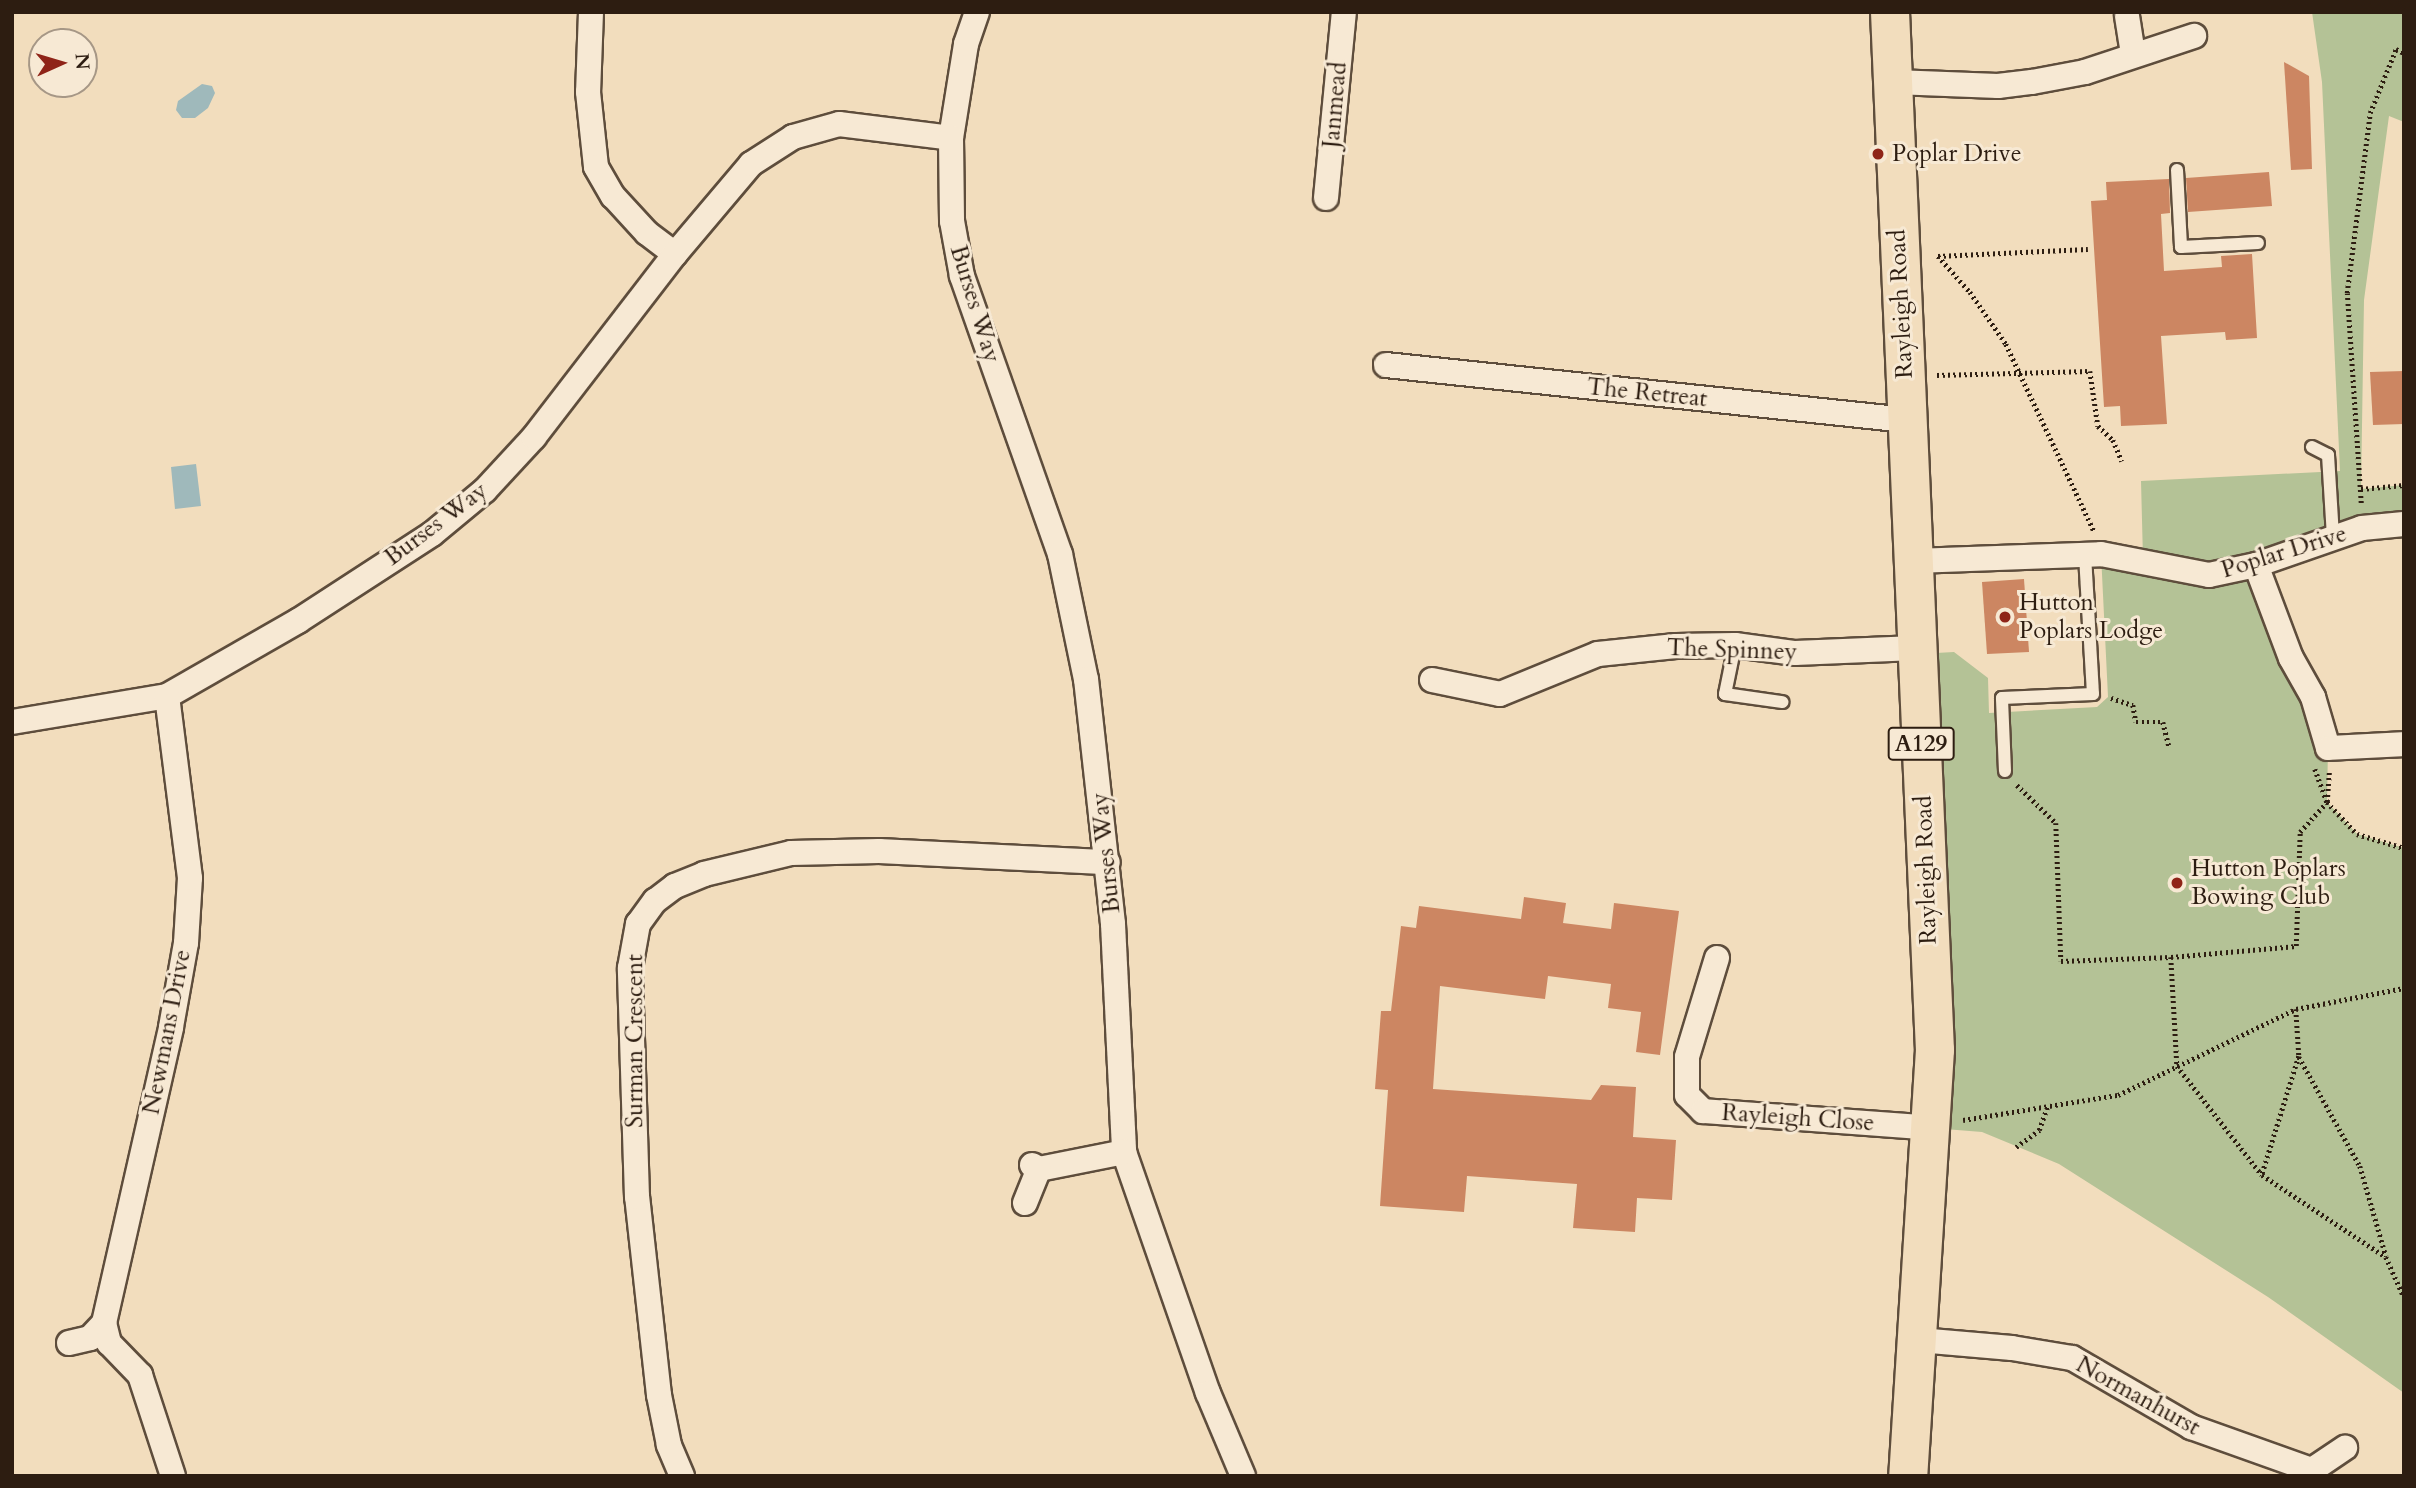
<!DOCTYPE html>
<style>
body{margin:0}
#map{position:relative;width:2416px;height:1488px;overflow:hidden;background:#f2ddbd;font-family:Cardo,serif}
div>[style]{position:absolute}
.green>*{inset:0;background:#b4c296}
.water>*{inset:0;background:#9fb9bb}
.building>*{inset:0;background:#cc8662}
.path>*{height:4.5px;margin-top:-2.25px;transform-origin:0;background:repeating-linear-gradient(90deg,#2d1d11 0 2px,transparent 0 5.5px)}
.roads{filter:drop-shadow(2px 0 #5e4d3c) drop-shadow(-2px 0 #5e4d3c) drop-shadow(0 2px #5e4d3c) drop-shadow(0 -2px #5e4d3c)}
.lane>*{height:12px;margin:-6px;padding:0 6px;transform-origin:6px;border-radius:6px;background:#f7e9d4}
.street>*{height:24px;margin:-12px;padding:0 12px;transform-origin:12px;border-radius:12px;background:#f7e9d4}
.primary>*{height:38px;margin:-19px;padding:0 19px;transform-origin:19px;border-radius:19px;background:#f2ddbd}
.dots>*{width:19px;height:19px;translate:-50% -50%;box-sizing:border-box;border:4px solid #f7e9d4;border-radius:50%}
span{translate:-50% -50%;white-space:nowrap;text-align:center;line-height:1.15;-webkit-text-stroke:6px #f7e9d4;paint-order:stroke}
.shield-label span{padding:2px 5px;background:#f7e9d4;border:2px solid;border-radius:5px;-webkit-text-stroke-width:0}
.shield-label{font-size:23px;color:#2d1d11;font-weight:700}
.street-label{font-size:24px;color:#2d1d11}
.poi-label{font-size:24px;color:#2d1d11}
.left{translate:0 -50%;text-align:left}
.frame{position:absolute;inset:0;border:14px solid #2d1d11;pointer-events:none}
.north{position:absolute;left:28px;top:28px;width:70px;height:70px;box-sizing:border-box;background:#f7e9d4;border:2px solid #a69786;border-radius:50%;rotate:86deg;font-size:19px;font-weight:700;line-height:28px;text-align:center;color:#2d1d11}
.north::after{content:'';display:block;margin:auto;width:24px;height:32px;background:#8f2418;clip-path:polygon(50% 0,100% 100%,50% 72%,0 100%)}
</style>
<div id="map">
<div class="green">
<i style="clip-path:polygon(2312px 12px,2404px 12px,2404px 122px,2389px 116px,2364px 300px,2361px 489px,2404px 485px,2404px 524px,2257px 565px,2328px 748px,2327px 802px,2357px 834px,2404px 848px,2404px 1393px,2268px 1297px,2059px 1164px,1982px 1132px,1932px 1128px,1936px 653px,1954px 652px,1988px 678px,1989px 713px,2097px 707px,2108px 697px,2101px 554px,2143px 559px,2141px 481px,2340px 471px,2322px 82px)"></i>
</div>
<div class="water">
<i style="clip-path:polygon(202px 84px,212px 86px,215px 93px,208px 108px,195px 118px,182px 118px,176px 110px,178px 101px)"></i>
<i style="clip-path:polygon(196px 464px,201px 506px,175px 509px,171px 467px)"></i>
</div>
<div class="building">
<i style="clip-path:polygon(2284px 62px,2309px 76px,2312px 169px,2291px 170px)"></i>
<i style="clip-path:polygon(2269px 172px,2272px 206px,2188px 212px,2186px 178px)"></i>
<i style="clip-path:polygon(2169px 179px,2170px 213px,2161px 214px,2164px 271px,2222px 267px,2221px 256px,2252px 254px,2257px 338px,2226px 340px,2225px 332px,2161px 336px,2167px 424px,2121px 426px,2120px 406px,2104px 407px,2091px 201px,2107px 200px,2106px 182px)"></i>
<i style="clip-path:polygon(2404px 371px,2404px 424px,2373px 425px,2370px 372px)"></i>
<i style="clip-path:polygon(2024px 579px,2029px 652px,1987px 654px,1982px 582px)"></i>
<i style="clip-path:polygon(1524px 897px,1566px 903px,1563px 923px,1611px 929px,1614px 903px,1679px 911px,1660px 1055px,1636px 1052px,1641px 1012px,1608px 1008px,1611px 984px,1548px 976px,1545px 999px,1440px 986px,1433px 1089px,1591px 1100px,1601px 1085px,1636px 1087px,1633px 1137px,1676px 1140px,1672px 1200px,1637px 1198px,1635px 1232px,1573px 1228px,1577px 1184px,1467px 1176px,1464px 1212px,1380px 1206px,1388px 1090px,1375px 1089px,1381px 1011px,1391px 1011px,1401px 926px,1416px 928px,1419px 906px,1521px 919px)"></i>
</div>
<div class="path">
<i style="left:1938px;top:256px;width:48px;rotate:48.4deg"></i>
<i style="left:1970px;top:292px;width:63px;rotate:55.3deg"></i>
<i style="left:2006px;top:344px;width:207px;rotate:64.8deg"></i>
<i style="left:1938px;top:256px;width:150px;rotate:-2.7deg"></i>
<i style="left:1937px;top:375px;width:153px;rotate:-1.5deg"></i>
<i style="left:2090px;top:371px;width:56px;rotate:81.7deg"></i>
<i style="left:2098px;top:426px;width:21px;rotate:43deg"></i>
<i style="left:2113px;top:440px;width:23px;rotate:67deg"></i>
<i style="left:2361px;top:489px;width:43px;rotate:-5.3deg"></i>
<i style="left:2361px;top:503px;width:210px;rotate:-93.8deg"></i>
<i style="left:2347px;top:293px;width:181px;rotate:-82.7deg"></i>
<i style="left:2370px;top:113px;width:69px;rotate:-67.9deg"></i>
<i style="left:2396px;top:49px;width:9px;rotate:27deg"></i>
<i style="left:2111px;top:698px;width:23px;rotate:18deg"></i>
<i style="left:2133px;top:705px;width:17px;rotate:80deg"></i>
<i style="left:2136px;top:722px;width:27px"></i>
<i style="left:2163px;top:722px;width:25px;rotate:76deg"></i>
<i style="left:2315px;top:769px;width:35px;rotate:70deg"></i>
<i style="left:2327px;top:802px;width:44px;rotate:46.8deg"></i>
<i style="left:2357px;top:834px;width:49px;rotate:16.6deg"></i>
<i style="left:2017px;top:785px;width:54px;rotate:44.3deg"></i>
<i style="left:2056px;top:823px;width:138px;rotate:87.9deg"></i>
<i style="left:2061px;top:961px;width:110px;rotate:-2.1deg"></i>
<i style="left:2171px;top:957px;width:109px;rotate:86.8deg"></i>
<i style="left:2177px;top:1066px;width:138px;rotate:52.1deg"></i>
<i style="left:2171px;top:957px;width:125px;rotate:-5deg"></i>
<i style="left:2296px;top:946px;width:114px;rotate:-88deg"></i>
<i style="left:2300px;top:832px;width:40px;rotate:-48deg"></i>
<i style="left:2327px;top:802px;width:30px;rotate:-86deg"></i>
<i style="left:2296px;top:1009px;width:47px;rotate:86.3deg"></i>
<i style="left:2299px;top:1056px;width:125px;rotate:107.3deg"></i>
<i style="left:2262px;top:1175px;width:149px;rotate:33.5deg"></i>
<i style="left:2386px;top:1257px;width:44px;rotate:65.8deg"></i>
<i style="left:2299px;top:1057px;width:125px;rotate:60.8deg"></i>
<i style="left:2360px;top:1166px;width:94px;rotate:73.9deg"></i>
<i style="left:1963px;top:1120px;width:157px;rotate:-9.2deg"></i>
<i style="left:2118px;top:1095px;width:198px;rotate:-25.8deg"></i>
<i style="left:2296px;top:1009px;width:110px;rotate:-11deg"></i>
<i style="left:2016px;top:1147px;width:29px;rotate:-36deg"></i>
<i style="left:2039px;top:1130px;width:27px;rotate:-70deg"></i>
</div>
<div class="roads">
<div class="lane">
<i style="left:2177px;top:170px;width:77px;rotate:87deg"></i>
<i style="left:2181px;top:247px;width:77px;rotate:-3deg"></i>
<i style="left:2312px;top:447px;width:18px;rotate:27deg"></i>
<i style="left:2328px;top:455px;width:82px;rotate:86.5deg"></i>
<i style="left:1735px;top:645px;width:50px;rotate:101.5deg"></i>
<i style="left:1725px;top:694px;width:58px;rotate:8deg"></i>
<i style="left:2005px;top:771px;width:73px;rotate:-92.4deg"></i>
<i style="left:2002px;top:698px;width:91px;rotate:-2.5deg"></i>
<i style="left:2093px;top:694px;width:139px;rotate:-93.3deg"></i>
</div>
<div class="street">
<i style="left:591px;top:12px;width:80px;rotate:92.1deg"></i>
<i style="left:588px;top:92px;width:75px;rotate:83.9deg"></i>
<i style="left:596px;top:167px;width:34px;rotate:60deg"></i>
<i style="left:613px;top:196px;width:50px;rotate:47.4deg"></i>
<i style="left:647px;top:233px;width:35px;rotate:37deg"></i>
<i style="left:2127px;top:16px;width:38px;rotate:81deg"></i>
<i style="left:1894px;top:82px;width:104px;rotate:2.2deg"></i>
<i style="left:1998px;top:86px;width:34px;rotate:-7deg"></i>
<i style="left:2032px;top:82px;width:54px;rotate:-10.7deg"></i>
<i style="left:2085px;top:72px;width:115px;rotate:-18.3deg"></i>
<i style="left:951px;top:138px;width:95px;rotate:-80.9deg"></i>
<i style="left:966px;top:44px;width:34px;rotate:-71deg"></i>
<i style="left:1326px;top:198px;width:187px;rotate:-84.5deg"></i>
<i style="left:1386px;top:365px;width:524px;rotate:6.03deg"></i>
<i style="left:1914px;top:561px;width:187px;rotate:-2.1deg"></i>
<i style="left:2101px;top:554px;width:110px;rotate:11deg"></i>
<i style="left:2209px;top:575px;width:48px;rotate:-12deg"></i>
<i style="left:2256px;top:565px;width:112px;rotate:-19.2deg"></i>
<i style="left:2362px;top:528px;width:42px;rotate:-5.4deg"></i>
<i style="left:2256px;top:565px;width:99px;rotate:69.4deg"></i>
<i style="left:2291px;top:658px;width:45px;rotate:60.6deg"></i>
<i style="left:2313px;top:697px;width:53px;rotate:73.6deg"></i>
<i style="left:2328px;top:748px;width:76px;rotate:-3deg"></i>
<i style="left:1432px;top:680px;width:69px;rotate:11.6deg"></i>
<i style="left:1500px;top:694px;width:106px;rotate:-22.2deg"></i>
<i style="left:1598px;top:654px;width:78px;rotate:-5.9deg"></i>
<i style="left:1676px;top:646px;width:59px;rotate:-1deg"></i>
<i style="left:1735px;top:645px;width:61px;rotate:7.6deg"></i>
<i style="left:1795px;top:653px;width:121px;rotate:-2.4deg"></i>
<i style="left:12px;top:722px;width:157px;rotate:-9.5deg"></i>
<i style="left:167px;top:696px;width:151px;rotate:-29.8deg"></i>
<i style="left:298px;top:621px;width:160px;rotate:-33deg"></i>
<i style="left:432px;top:534px;width:69px;rotate:-39.7deg"></i>
<i style="left:485px;top:490px;width:72px;rotate:-47.2deg"></i>
<i style="left:534px;top:437px;width:231px;rotate:-52.4deg"></i>
<i style="left:675px;top:254px;width:118px;rotate:-49.8deg"></i>
<i style="left:751px;top:164px;width:50px;rotate:-32.7deg"></i>
<i style="left:793px;top:137px;width:48px;rotate:-15.8deg"></i>
<i style="left:839px;top:124px;width:113px;rotate:7.1deg"></i>
<i style="left:951px;top:138px;width:83px;rotate:89.3deg"></i>
<i style="left:952px;top:221px;width:56px;rotate:79.7deg"></i>
<i style="left:962px;top:276px;width:295px;rotate:70.6deg"></i>
<i style="left:1060px;top:554px;width:128px;rotate:78.3deg"></i>
<i style="left:1086px;top:679px;width:246px;rotate:83.7deg"></i>
<i style="left:1113px;top:924px;width:228px;rotate:87.2deg"></i>
<i style="left:1124px;top:1152px;width:255px;rotate:70.8deg"></i>
<i style="left:1208px;top:1393px;width:90px;rotate:67.1deg"></i>
<i style="left:1717px;top:958px;width:103px;rotate:106.9deg"></i>
<i style="left:1687px;top:1057px;width:38px;rotate:90deg"></i>
<i style="left:1687px;top:1095px;width:23px;rotate:45deg"></i>
<i style="left:1703px;top:1111px;width:230px;rotate:4.2deg"></i>
<i style="left:1032px;top:1165px;width:8px;rotate:30deg"></i>
<i style="left:1039px;top:1169px;width:87px;rotate:-11.3deg"></i>
<i style="left:1025px;top:1203px;width:37px;rotate:-68deg"></i>
<i style="left:104px;top:1323px;width:21px;rotate:76deg"></i>
<i style="left:109px;top:1343px;width:45px;rotate:45.9deg"></i>
<i style="left:140px;top:1375px;width:106px;rotate:71.9deg"></i>
<i style="left:1919px;top:1340px;width:93px;rotate:4.9deg"></i>
<i style="left:2012px;top:1348px;width:61px;rotate:9.5deg"></i>
<i style="left:2072px;top:1358px;width:138px;rotate:30.1deg"></i>
<i style="left:2191px;top:1427px;width:128px;rotate:19.6deg"></i>
<i style="left:2312px;top:1470px;width:40px;rotate:-34deg"></i>
<i style="left:69px;top:1343px;width:22px;rotate:-13deg"></i>
<i style="left:90px;top:1338px;width:21px;rotate:-47deg"></i>
<i style="left:104px;top:1323px;width:303px;rotate:-77.2deg"></i>
<i style="left:171px;top:1027px;width:85px;rotate:-79.9deg"></i>
<i style="left:186px;top:943px;width:65px;rotate:-86.5deg"></i>
<i style="left:190px;top:878px;width:183px;rotate:-97.2deg"></i>
<i style="left:682px;top:1476px;width:34px;rotate:-113deg"></i>
<i style="left:669px;top:1445px;width:51px;rotate:-101.3deg"></i>
<i style="left:659px;top:1395px;width:199px;rotate:-96.3deg"></i>
<i style="left:637px;top:1197px;width:229px;rotate:-91.8deg"></i>
<i style="left:630px;top:968px;width:45px;rotate:-79.7deg"></i>
<i style="left:638px;top:924px;width:29px;rotate:-54deg"></i>
<i style="left:655px;top:901px;width:25px;rotate:-37deg"></i>
<i style="left:675px;top:886px;width:31px;rotate:-22deg"></i>
<i style="left:704px;top:874px;width:89px;rotate:-13.6deg"></i>
<i style="left:791px;top:853px;width:88px;rotate:-1.3deg"></i>
<i style="left:879px;top:851px;width:229px;rotate:2.8deg"></i>
</div>
<div class="primary">
<i style="left:1890px;top:12px;width:1039px;rotate:87.52deg"></i>
<i style="left:1935px;top:1050px;width:427px;rotate:93.6deg"></i>
</div>
</div>
<div class="dots">
<i style="left:1878px;top:154px;background:#8f2418"></i>
<i style="left:2005px;top:617px;background:#8f2418"></i>
<i style="left:2177px;top:883px;background:#8f2418"></i>
</div>
<div class="shield-label">
<span style="left:1921px;top:744px">A129</span>
</div>
<div class="street-label">
<span style="left:1335px;top:105px;rotate:-85deg">Janmead</span>
<span style="left:975px;top:304px;rotate:73deg">Burses Way</span>
<span style="left:1901px;top:304px;rotate:-93deg">Rayleigh Road</span>
<span style="left:1647px;top:393px;rotate:6deg">The Retreat</span>
<span style="left:436px;top:524px;rotate:-37deg">Burses Way</span>
<span style="left:2284px;top:552px;rotate:-17deg">Poplar Drive</span>
<span style="left:1732px;top:650px;rotate:2deg">The Spinney</span>
<span style="left:1106px;top:853px;rotate:-96deg">Burses Way</span>
<span style="left:1926px;top:870px;rotate:-92deg">Rayleigh Road</span>
<span style="left:167px;top:1032px;rotate:-79deg">Newmans Drive</span>
<span style="left:635px;top:1041px;rotate:-90deg">Surman Crescent</span>
<span style="left:1798px;top:1118px;rotate:4deg">Rayleigh Close</span>
<span style="left:2138px;top:1396px;rotate:29deg">Normanhurst</span>
</div>
<div class="poi-label">
<span class="left" style="left:1892px;top:154px">Poplar Drive</span>
<span class="left" style="left:2019px;top:617px">Hutton<br>Poplars Lodge</span>
<span class="left" style="left:2191px;top:883px">Hutton Poplars<br>Bowing Club</span>
</div>
<div class="frame"></div>
<div class="north">N</div>
</div>
